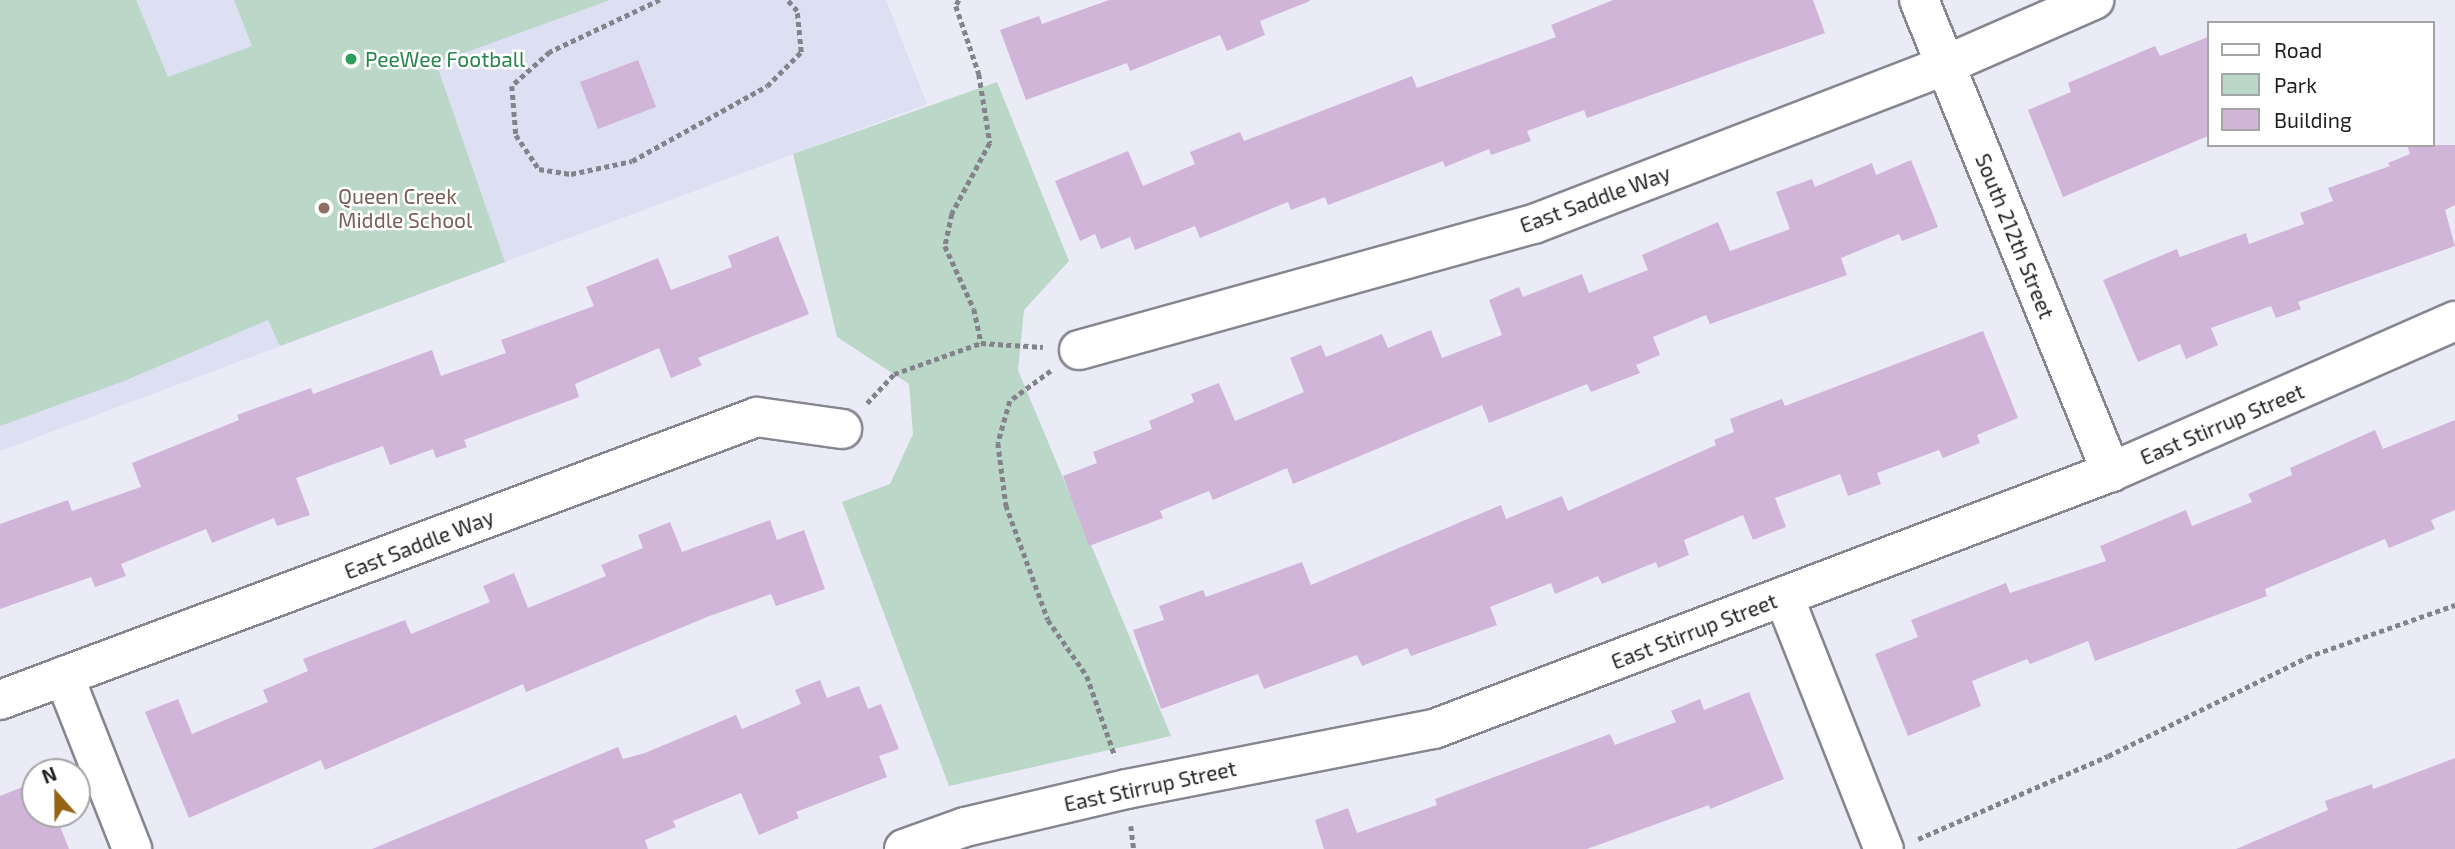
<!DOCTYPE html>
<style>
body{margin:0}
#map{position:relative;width:2455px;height:849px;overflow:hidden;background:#eaebf7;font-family:"Exo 2",sans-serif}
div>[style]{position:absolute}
.built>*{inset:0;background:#dddff2}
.green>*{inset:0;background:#bad7c8}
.building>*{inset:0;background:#d0b5d8}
.path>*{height:4.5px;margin-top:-2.25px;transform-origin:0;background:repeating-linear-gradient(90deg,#82838b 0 5px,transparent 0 8.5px)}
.roads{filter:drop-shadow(2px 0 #858690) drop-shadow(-2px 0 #858690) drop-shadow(0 2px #858690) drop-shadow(0 -2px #858690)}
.minor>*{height:38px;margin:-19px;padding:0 19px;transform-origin:19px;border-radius:19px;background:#fff}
.dots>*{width:19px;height:19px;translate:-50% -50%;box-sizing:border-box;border:4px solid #fff;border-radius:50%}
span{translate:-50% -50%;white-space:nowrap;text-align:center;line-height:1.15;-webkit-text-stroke:5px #fff;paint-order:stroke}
.leisure-label{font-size:21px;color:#27864d}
.left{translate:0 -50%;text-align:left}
.education-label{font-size:21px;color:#785e54}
.street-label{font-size:21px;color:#1f1f23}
.legend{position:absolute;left:2207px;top:21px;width:228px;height:126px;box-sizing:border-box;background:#fff;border:2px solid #a5a5a7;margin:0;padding:9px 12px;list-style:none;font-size:21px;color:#1f1f23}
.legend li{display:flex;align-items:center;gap:14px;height:35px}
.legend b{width:35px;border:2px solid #a5a5a7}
.north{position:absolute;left:21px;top:758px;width:70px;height:70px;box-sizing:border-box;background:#fff;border:2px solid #a5a5a7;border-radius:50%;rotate:339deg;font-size:19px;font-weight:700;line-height:28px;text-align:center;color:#1f1f23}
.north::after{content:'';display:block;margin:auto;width:24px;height:32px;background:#956414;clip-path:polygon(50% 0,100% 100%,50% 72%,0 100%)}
</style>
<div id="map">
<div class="built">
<i style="clip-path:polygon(0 0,886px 0,927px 104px,0 451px)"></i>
</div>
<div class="green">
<i style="clip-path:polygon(0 0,136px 0,168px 77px,252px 46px,234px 0,610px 0,436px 63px,505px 262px,280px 346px,268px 320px,124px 381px,0 426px)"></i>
<i style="clip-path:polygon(997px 82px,1069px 261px,1024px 310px,1018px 370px,1171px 736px,949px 786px,842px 502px,890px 484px,913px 434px,909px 384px,837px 337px,793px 154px)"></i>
</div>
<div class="building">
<i style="clip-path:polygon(1109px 0,1309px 0,1310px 1px,1260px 21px,1265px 35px,1227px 51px,1220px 35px,1130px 71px,1127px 63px,1026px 100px,1000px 30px,1039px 16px,1042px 24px)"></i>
<i style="clip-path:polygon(1613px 0,1813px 0,1825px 33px,1587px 118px,1584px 110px,1527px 131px,1531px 141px,1491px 155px,1489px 149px,1445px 167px,1443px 161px,1328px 205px,1325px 197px,1291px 210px,1288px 202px,1200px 238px,1195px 226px,1135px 250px,1130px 237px,1101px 249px,1095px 234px,1080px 241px,1055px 181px,1128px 151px,1143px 186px,1195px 164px,1190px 152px,1240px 132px,1244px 141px,1412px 76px,1417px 88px,1556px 37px,1551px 25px)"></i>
<i style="clip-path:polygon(2208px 37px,2208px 136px,2063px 197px,2028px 110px,2071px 92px,2068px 83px,2155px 46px,2160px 56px)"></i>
<i style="clip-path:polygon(638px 60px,656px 107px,598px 129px,580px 82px)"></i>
<i style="clip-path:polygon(2407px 145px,2455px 145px,2455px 205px,2445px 210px,2455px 246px,2298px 302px,2301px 309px,2276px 318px,2271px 306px,2211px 328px,2218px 345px,2186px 359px,2180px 344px,2138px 362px,2103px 280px,2177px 249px,2180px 257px,2246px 233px,2249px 244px,2304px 224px,2300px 213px,2333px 201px,2328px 188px,2390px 166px,2388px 163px,2410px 154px)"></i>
<i style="clip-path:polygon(1911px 160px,1938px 227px,1902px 241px,1899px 234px,1841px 258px,1847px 275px,1710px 324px,1706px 315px,1653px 337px,1660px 355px,1636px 365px,1640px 373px,1591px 392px,1587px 384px,1489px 423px,1482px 405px,1293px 484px,1287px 468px,1213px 500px,1209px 491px,1160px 511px,1163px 518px,1089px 546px,1063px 476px,1097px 463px,1093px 452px,1152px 429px,1149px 421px,1194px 402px,1191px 394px,1219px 383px,1235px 421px,1304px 392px,1290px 358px,1321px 345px,1326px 357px,1382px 334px,1388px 348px,1431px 330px,1442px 358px,1502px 335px,1489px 300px,1519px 287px,1523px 297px,1582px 274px,1589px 293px,1648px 270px,1642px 255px,1718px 222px,1730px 251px,1790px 229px,1776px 192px,1812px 179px,1815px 187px,1872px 163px,1876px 175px)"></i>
<i style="clip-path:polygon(778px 236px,809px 314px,698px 358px,702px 365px,671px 378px,659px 348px,575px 384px,579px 397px,464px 440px,467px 447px,436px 458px,433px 449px,390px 465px,383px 446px,296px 478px,310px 515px,277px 526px,274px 518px,212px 543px,206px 529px,121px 564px,126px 576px,95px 587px,91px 577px,0 609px,0 524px,68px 500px,72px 511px,141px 487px,132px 463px,239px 420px,237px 415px,311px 388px,313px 394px,432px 350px,441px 376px,506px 353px,501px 340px,594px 306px,586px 287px,658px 258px,671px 290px,732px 267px,728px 256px)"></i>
<i style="clip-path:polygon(1983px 331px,2018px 418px,1977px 435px,1980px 443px,1943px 458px,1939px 450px,1877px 473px,1881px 484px,1848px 496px,1840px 474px,1775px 498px,1786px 527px,1753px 540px,1743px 515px,1684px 540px,1689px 555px,1658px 568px,1656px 562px,1602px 584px,1598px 576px,1555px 594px,1551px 583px,1490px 607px,1497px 625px,1411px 656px,1407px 648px,1362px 666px,1357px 655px,1264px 689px,1258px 674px,1161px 709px,1133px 630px,1164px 620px,1159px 606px,1203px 590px,1206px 597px,1302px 562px,1311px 585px,1501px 505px,1506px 519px,1562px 496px,1568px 511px,1716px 445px,1714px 440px,1734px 432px,1730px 419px,1782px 399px,1785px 406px)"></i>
<i style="clip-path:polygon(2455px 420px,2455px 510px,2431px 520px,2435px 529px,2389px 548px,2385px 539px,2265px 589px,2267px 596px,2095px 661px,2088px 641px,2030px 664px,2027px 659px,1972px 681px,1981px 706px,1908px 736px,1875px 654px,1918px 637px,1911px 620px,2006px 583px,2010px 593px,2106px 561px,2100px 546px,2186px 510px,2192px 526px,2252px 502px,2248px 494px,2292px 475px,2290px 468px,2375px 430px,2383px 449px)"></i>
<i style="clip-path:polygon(770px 520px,777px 540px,804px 530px,825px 589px,776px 606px,771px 594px,707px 617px,526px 692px,523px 684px,325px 770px,321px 760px,189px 818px,145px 712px,178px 699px,192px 734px,268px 702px,263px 690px,308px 671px,303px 659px,405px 620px,411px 634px,490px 602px,483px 586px,514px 573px,528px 608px,606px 576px,601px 565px,643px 548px,638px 535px,670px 522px,682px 552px)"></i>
<i style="clip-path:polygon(820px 680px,827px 698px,859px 686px,868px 709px,881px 704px,899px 749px,879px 756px,887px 777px,796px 812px,799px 818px,759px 835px,741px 793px,673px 821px,676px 827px,645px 840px,648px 849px,372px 849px,618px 747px,623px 759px,645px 753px,736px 715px,742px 729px,801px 704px,795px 690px)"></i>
<i style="clip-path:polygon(1749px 692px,1784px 779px,1710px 809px,1709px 805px,1587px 849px,1324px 849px,1315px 820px,1348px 808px,1357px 833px,1437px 805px,1435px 799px,1610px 734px,1615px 745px,1676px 722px,1671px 711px,1700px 699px,1704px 710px)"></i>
<i style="clip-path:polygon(2455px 758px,2455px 849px,2236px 849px,2328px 810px,2325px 801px,2372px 784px,2373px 789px)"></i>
<i style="clip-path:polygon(35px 782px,35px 814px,55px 814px,69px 849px,0 849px,0 796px)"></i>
</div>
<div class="path">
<i style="left:660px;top:0;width:122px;rotate:154.7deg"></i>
<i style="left:550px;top:52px;width:51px;rotate:138.2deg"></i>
<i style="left:512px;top:86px;width:49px;rotate:85.3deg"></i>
<i style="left:516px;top:135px;width:41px;rotate:55.9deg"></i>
<i style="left:539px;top:169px;width:32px;rotate:9deg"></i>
<i style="left:571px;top:174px;width:62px;rotate:-12deg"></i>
<i style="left:632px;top:161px;width:154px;rotate:-29.1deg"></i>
<i style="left:767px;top:86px;width:48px;rotate:-45deg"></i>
<i style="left:801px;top:52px;width:41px;rotate:-95.6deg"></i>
<i style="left:797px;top:11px;width:15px;rotate:-132deg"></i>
<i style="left:959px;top:0;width:7px;rotate:117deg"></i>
<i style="left:956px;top:6px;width:72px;rotate:71.3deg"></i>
<i style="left:979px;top:74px;width:70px;rotate:80.9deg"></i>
<i style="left:990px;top:143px;width:81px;rotate:118.2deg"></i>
<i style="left:952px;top:214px;width:33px;rotate:102deg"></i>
<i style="left:945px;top:246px;width:69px;rotate:65.3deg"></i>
<i style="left:974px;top:309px;width:35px;rotate:78deg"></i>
<i style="left:1051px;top:371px;width:51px;rotate:143.8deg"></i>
<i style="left:1010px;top:401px;width:44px;rotate:105.9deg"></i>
<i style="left:998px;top:443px;width:63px;rotate:82.6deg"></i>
<i style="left:1006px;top:505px;width:122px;rotate:69.9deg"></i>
<i style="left:1048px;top:620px;width:68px;rotate:55.1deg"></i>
<i style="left:1087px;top:676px;width:85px;rotate:70.7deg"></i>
<i style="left:867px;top:403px;width:40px;rotate:-47deg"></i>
<i style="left:894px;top:374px;width:92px;rotate:-19.6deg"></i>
<i style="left:981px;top:343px;width:62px;rotate:3.7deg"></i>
<i style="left:1131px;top:826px;width:23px;rotate:83deg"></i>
<i style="left:1918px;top:839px;width:207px;rotate:-23.6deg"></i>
<i style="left:2108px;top:756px;width:222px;rotate:-26.4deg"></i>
<i style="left:2307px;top:657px;width:157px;rotate:-19.4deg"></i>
</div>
<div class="roads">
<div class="minor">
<i style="left:1919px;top:0;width:510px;rotate:67.86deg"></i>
<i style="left:1079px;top:350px;width:472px;rotate:-15.5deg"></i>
<i style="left:1534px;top:224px;width:441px;rotate:-21.1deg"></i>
<i style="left:1945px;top:65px;width:163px;rotate:-23.6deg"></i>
<i style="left:1784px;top:597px;width:271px;rotate:68.4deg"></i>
<i style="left:64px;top:676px;width:186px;rotate:68.5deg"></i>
<i style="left:0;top:700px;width:808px;rotate:-20.5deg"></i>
<i style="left:757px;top:417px;width:86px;rotate:8deg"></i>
<i style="left:904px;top:849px;width:65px;rotate:-19.8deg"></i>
<i style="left:965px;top:827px;width:166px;rotate:-13.2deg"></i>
<i style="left:1127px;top:789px;width:313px;rotate:-11.1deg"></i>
<i style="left:1434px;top:729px;width:724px;rotate:-20.79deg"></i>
<i style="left:2111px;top:472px;width:376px;rotate:-23.7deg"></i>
</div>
</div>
<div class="dots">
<i style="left:351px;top:59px;background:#2e9e5b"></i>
<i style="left:324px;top:208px;background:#8d6e63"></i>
</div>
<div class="leisure-label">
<span class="left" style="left:365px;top:59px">PeeWee Football</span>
</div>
<div class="education-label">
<span class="left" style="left:338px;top:208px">Queen Creek<br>Middle School</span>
</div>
<div class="street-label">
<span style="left:1595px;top:199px;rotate:-20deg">East Saddle Way</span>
<span style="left:2015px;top:236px;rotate:68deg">South 212th Street</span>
<span style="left:2222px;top:424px;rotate:-23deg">East Stirrup Street</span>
<span style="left:419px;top:544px;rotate:-21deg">East Saddle Way</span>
<span style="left:1694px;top:631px;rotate:-21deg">East Stirrup Street</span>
<span style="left:1150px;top:786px;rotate:-12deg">East Stirrup Street</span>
</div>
<ul class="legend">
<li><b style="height:9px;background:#fff"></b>Road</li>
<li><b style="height:19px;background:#bad7c8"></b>Park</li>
<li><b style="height:19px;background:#d0b5d8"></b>Building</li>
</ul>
<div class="north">N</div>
</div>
